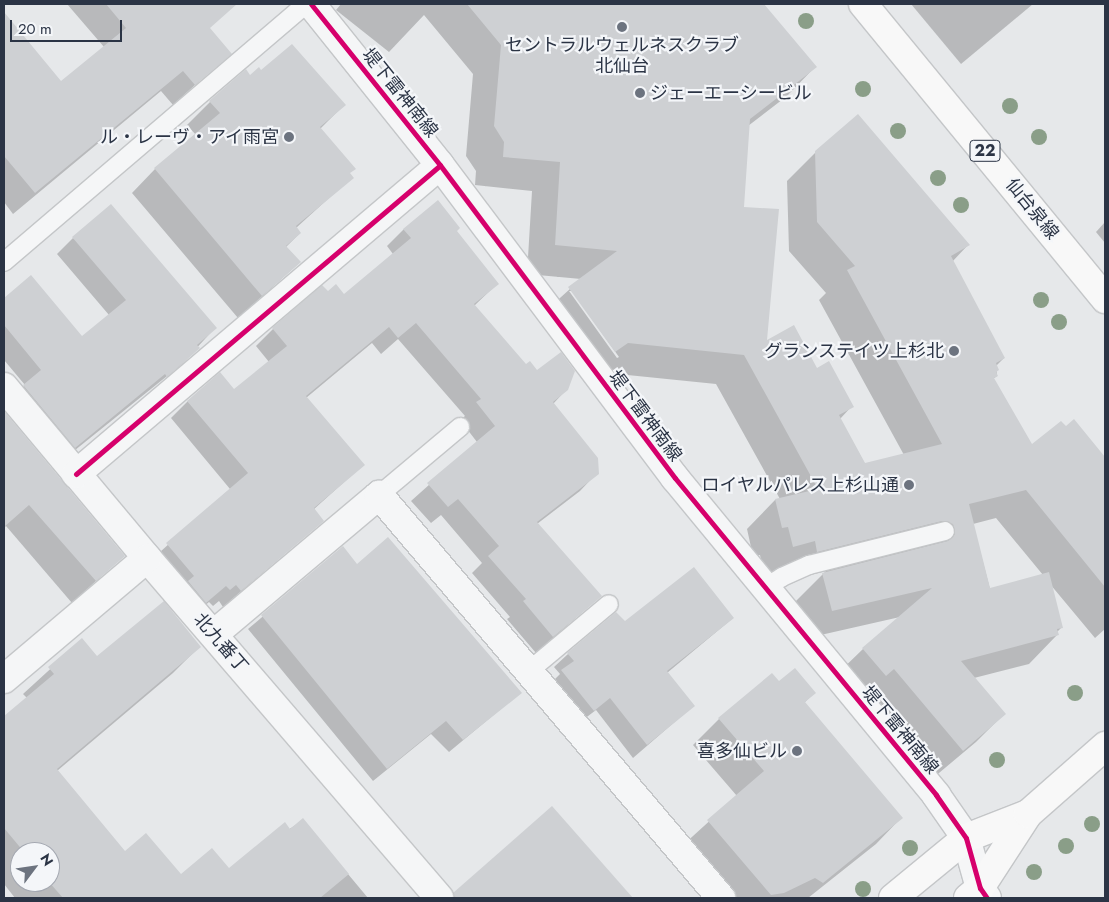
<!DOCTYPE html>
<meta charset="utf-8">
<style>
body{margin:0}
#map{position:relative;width:1109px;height:902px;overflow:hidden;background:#e6e8ea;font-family:Jost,"Noto Sans JP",sans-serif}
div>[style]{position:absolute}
.shadow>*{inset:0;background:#0003}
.building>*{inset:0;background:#ced0d3}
.roads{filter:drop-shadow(1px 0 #c4c6c8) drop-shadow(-1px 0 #c4c6c8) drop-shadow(0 1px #c4c6c8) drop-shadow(0 -1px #c4c6c8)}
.lane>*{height:18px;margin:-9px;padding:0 9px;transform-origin:9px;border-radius:9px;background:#f5f6f7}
.street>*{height:28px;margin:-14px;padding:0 14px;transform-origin:14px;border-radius:14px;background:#f5f6f7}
.secondary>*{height:28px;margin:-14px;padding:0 14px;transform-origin:14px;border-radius:14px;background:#f8f8f8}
.primary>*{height:28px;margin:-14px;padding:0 14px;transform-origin:14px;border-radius:14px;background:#f8f8f8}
.cycleway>*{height:5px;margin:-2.5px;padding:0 2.5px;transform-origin:2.5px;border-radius:2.5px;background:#d6006c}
.trees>*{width:16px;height:16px;margin:-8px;border-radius:50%;background:#8a9e88}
.dots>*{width:14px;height:14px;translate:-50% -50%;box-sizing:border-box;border:2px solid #f4f6f9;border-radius:50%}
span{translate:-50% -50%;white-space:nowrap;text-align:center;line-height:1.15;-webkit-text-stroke:4.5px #f4f6f9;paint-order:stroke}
.shield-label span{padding:1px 4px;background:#f4f6f9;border:1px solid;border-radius:4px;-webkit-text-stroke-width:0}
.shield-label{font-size:16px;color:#2b3445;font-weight:700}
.poi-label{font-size:18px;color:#2b3445}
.left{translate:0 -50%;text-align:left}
.right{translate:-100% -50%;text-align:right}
.street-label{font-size:18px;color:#2b3445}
.frame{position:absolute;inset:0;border:5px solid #2b3445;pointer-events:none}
.north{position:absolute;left:10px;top:842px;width:50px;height:50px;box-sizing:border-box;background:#f4f6f9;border:1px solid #a4a8b1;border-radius:50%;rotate:59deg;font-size:14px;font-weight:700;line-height:20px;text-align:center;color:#2b3445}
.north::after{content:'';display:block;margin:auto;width:18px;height:22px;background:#6c737f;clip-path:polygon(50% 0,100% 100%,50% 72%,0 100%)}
.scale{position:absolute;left:10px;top:20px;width:112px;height:22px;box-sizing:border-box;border:2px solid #2b3445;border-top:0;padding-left:6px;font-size:15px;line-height:18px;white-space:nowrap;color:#2b3445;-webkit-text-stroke:4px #f4f6f9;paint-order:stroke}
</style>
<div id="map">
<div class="shadow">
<i style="clip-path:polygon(67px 4px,232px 4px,208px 29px,230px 53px,173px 105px,161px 91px,13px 214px,4px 202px,4px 15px,61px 82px,104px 47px)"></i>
<i style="clip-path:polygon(evenodd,341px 4px,762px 4px,815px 67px,787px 96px,748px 126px,743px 208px,766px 342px,817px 370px,852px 406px,840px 419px,865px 464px,904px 455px,819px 300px,826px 293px,789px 251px,787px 181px,816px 152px,968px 245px,952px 262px,1004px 358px,996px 366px,997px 376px,993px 379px,1032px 446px,1065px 428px,1074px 421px,1105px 459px,1105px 629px,1095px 638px,1050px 584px,1062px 627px,1057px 632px,1057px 635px,1029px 664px,974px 678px,1004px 714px,976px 742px,933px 778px,834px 677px,863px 649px,900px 617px,803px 639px,794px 603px,826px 571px,789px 580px,786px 569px,764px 575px,760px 555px,753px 556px,747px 529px,775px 500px,780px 499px,716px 384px,598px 372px,540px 316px,581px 279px,527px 274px,532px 191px,475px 185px,476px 171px,466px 156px,473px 74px,424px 15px,389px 52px,336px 10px,341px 4px,569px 291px,572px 291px,619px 357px,617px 358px,569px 291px,341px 4px,996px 518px,1043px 575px,990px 589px,973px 524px,996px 518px)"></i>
<i style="clip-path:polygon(911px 4px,1033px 4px,961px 64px)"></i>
<i style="clip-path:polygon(261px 72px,344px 105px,320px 129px,352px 177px,296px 228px,300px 233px,286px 247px,300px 262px,238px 318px,132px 193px,155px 169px,196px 135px,187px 125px,210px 102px)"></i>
<i style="clip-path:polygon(1105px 222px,1105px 243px,1096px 232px)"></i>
<i style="clip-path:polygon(404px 229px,455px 232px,497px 284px,474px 306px,525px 366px,567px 389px,553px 404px,597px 473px,580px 491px,537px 524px,600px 596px,536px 653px,507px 619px,510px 617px,472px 573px,482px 563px,441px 515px,431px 523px,411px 501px,477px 442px,460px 420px,465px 416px,398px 339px,381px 354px,372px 343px,306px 398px,363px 465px,313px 510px,322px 521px,223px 607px,219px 601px,213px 606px,209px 602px,189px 619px,150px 561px,230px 489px,171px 418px,188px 401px,234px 390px,269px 362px,256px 346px,273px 329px,322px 287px,327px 293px,344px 296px,393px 254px,387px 246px)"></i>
<i style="clip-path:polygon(73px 238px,215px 328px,182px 364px,59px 463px,12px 398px,25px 385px,4px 360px,4px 299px,31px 276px,82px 338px,109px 315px,57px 254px)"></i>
<i style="clip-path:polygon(4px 413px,123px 556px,72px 603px,6px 526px,4px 528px)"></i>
<i style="clip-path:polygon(343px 548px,357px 565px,520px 693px,449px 752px,431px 734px,373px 781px,248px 629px)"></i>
<i style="clip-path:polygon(733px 618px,667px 673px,693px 706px,633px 758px,596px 710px,579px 723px,549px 685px,560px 674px,554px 667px,568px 654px,625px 623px)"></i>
<i style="clip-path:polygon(evenodd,82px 640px,97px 657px,199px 647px,173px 673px,57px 771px,125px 852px,181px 876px,228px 870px,303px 820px,368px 898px,15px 898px,4px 884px,4px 718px,27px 698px,23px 694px,82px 640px,20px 852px,50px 852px,50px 882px,20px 882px,20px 852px)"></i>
<i style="clip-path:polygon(779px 683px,814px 693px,804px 703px,901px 818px,876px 844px,808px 898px,726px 898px,682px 846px,737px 796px,693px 745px,719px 719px)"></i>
<i style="clip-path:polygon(552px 808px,631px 898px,451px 898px,465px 884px)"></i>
</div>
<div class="building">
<i style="clip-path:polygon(106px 4px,237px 4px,210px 28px,232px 54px,195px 85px,183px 71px,35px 193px,4px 156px,4px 12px,61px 81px,126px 28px)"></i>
<i style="clip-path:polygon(467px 4px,764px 4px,817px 67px,750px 119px,744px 207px,779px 209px,767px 340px,794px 325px,817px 368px,829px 361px,854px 407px,839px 415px,865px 463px,942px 444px,847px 270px,855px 266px,817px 222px,815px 151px,858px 114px,970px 245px,951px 256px,1005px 358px,996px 363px,999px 370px,996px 372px,998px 376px,994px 378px,1032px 444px,1061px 421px,1066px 426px,1074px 419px,1105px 457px,1105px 587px,1026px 490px,969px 504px,990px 588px,1049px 572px,1063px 628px,1057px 629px,1059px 635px,961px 661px,1006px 714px,963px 751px,894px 669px,886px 676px,862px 648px,932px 588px,832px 611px,822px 573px,948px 541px,955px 534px,953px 524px,942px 521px,817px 552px,815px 541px,793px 547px,788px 527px,782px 528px,775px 499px,818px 489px,744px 355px,628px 343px,615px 352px,568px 287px,617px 251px,555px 245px,560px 162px,503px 157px,504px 142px,494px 126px,501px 45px)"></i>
<i style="clip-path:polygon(292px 44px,346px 105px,320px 127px,356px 169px,350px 173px,354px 178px,296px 226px,301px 233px,286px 246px,301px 262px,262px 296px,154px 168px,220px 113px,209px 101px,246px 69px,250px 75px,259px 67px,261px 70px)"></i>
<i style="clip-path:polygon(438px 200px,460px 228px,457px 231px,499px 284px,474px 304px,526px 364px,530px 361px,537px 370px,561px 352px,575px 371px,568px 390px,553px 402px,598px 458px,599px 474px,537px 522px,602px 596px,553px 637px,523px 601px,526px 599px,488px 556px,499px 546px,458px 499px,448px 507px,427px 483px,495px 426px,476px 402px,481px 399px,416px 323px,398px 338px,389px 327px,306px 396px,365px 465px,314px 508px,324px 521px,241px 591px,236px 585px,230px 590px,226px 586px,206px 603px,188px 581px,194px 576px,166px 543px,248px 473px,187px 401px,220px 372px,234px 389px,287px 346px,272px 328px,322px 285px,328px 291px,336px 284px,344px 294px,411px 238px,403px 229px)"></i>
<i style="clip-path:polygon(111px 204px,217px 328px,197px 345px,200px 348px,167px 377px,165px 374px,75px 448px,23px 385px,41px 370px,4px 325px,4px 298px,31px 275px,82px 336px,126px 300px,72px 237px)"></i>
<i style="clip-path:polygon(4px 411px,125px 556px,96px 581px,29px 505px,4px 527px)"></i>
<i style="clip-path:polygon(388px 537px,522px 693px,463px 740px,446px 721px,387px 769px,261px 615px,343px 546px,357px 564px)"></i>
<i style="clip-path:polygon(694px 567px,734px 618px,667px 671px,695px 706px,647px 745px,610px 698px,594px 711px,561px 670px,574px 661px,567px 653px,616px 612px,625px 621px)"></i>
<i style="clip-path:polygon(164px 601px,201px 647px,57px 769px,125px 851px,146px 833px,181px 874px,212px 848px,229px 868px,285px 822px,290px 829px,303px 818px,349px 874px,320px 898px,63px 898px,49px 882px,50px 852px,24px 852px,4px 828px,4px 716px,54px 674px,48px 667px,82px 638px,97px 656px)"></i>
<i style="clip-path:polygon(795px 668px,816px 693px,805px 702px,903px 818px,823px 883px,815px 878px,784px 893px,771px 895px,707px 820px,764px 771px,718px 718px,772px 673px,779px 681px)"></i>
<i style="clip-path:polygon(552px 806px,633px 898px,454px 898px,453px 893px)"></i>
</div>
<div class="roads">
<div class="lane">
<i style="left:4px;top:262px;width:397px;rotate:-40.5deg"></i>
<i style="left:379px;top:495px;width:106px;rotate:-40deg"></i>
<i style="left:764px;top:588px;width:21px;rotate:-31deg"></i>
<i style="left:782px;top:577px;width:30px;rotate:-24deg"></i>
<i style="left:809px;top:565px;width:140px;rotate:-14deg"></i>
<i style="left:529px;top:671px;width:104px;rotate:-39.9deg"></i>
</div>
<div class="street">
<i style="left:311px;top:4px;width:206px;rotate:51.3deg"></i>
<i style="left:440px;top:165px;width:391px;rotate:53.1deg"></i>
<i style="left:675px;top:478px;width:411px;rotate:50.5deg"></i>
<i style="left:936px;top:795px;width:52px;rotate:55.1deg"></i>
<i style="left:966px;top:838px;width:52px;rotate:74.4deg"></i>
<i style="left:980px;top:888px;width:12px;rotate:55deg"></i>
<i style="left:4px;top:387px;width:223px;rotate:50.1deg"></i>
<i style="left:147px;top:558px;width:448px;rotate:49.3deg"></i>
<i style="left:76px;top:474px;width:477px;rotate:-40.3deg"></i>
<i style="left:214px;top:634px;width:216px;rotate:-40.1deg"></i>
<i style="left:379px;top:495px;width:529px;rotate:49.68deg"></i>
<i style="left:4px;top:679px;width:187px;rotate:-40.2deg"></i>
</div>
<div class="secondary">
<i style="left:893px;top:898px;width:94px;rotate:-39.4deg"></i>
<i style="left:966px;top:838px;width:66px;rotate:-21.2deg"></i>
<i style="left:968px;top:898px;width:16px;rotate:-40deg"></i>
<i style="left:980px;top:888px;width:88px;rotate:-57deg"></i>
<i style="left:1028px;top:814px;width:103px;rotate:-41.4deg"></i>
</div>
<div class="primary">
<i style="left:863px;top:4px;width:382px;rotate:50.6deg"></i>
</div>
</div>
<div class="cycleway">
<i style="left:311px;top:4px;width:206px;rotate:51.3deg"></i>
<i style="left:440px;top:165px;width:391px;rotate:53.1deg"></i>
<i style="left:675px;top:478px;width:411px;rotate:50.5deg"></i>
<i style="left:936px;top:795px;width:52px;rotate:55.1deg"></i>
<i style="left:966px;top:838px;width:52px;rotate:74.4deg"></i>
<i style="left:980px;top:888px;width:12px;rotate:55deg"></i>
<i style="left:76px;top:474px;width:477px;rotate:-40.3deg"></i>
</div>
<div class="trees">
<i style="left:806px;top:21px"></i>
<i style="left:863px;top:89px"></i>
<i style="left:1010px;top:106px"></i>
<i style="left:898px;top:131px"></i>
<i style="left:1039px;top:137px"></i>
<i style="left:938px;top:178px"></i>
<i style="left:961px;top:205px"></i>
<i style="left:1041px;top:300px"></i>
<i style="left:1059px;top:322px"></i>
<i style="left:1075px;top:693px"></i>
<i style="left:997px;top:760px"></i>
<i style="left:1092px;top:824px"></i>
<i style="left:1066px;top:846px"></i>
<i style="left:910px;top:848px"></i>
<i style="left:1034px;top:872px"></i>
<i style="left:863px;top:889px"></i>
</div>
<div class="dots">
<i style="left:622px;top:27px;background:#6c737f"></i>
<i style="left:640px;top:93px;background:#6c737f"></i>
<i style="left:289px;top:137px;background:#6c737f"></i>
<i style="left:954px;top:351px;background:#6c737f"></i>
<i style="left:909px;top:485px;background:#6c737f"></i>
<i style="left:797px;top:751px;background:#6c737f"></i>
</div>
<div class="shield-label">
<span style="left:985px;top:151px">22</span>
</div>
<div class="poi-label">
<span style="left:622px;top:56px">セントラルウェルネスクラブ<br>北仙台</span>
<span class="left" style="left:650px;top:93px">ジェーエーシービル</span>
<span class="right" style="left:279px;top:137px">ル・レーヴ・アイ雨宮</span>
<span class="right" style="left:944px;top:351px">グランステイツ上杉北</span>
<span class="right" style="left:899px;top:485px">ロイヤルパレス上杉山通</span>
<span class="right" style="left:787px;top:751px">喜多仙ビル</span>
</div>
<div class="street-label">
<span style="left:400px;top:93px;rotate:51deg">堤下雷神南線</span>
<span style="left:1032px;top:209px;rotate:51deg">仙台泉線</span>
<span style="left:645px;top:416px;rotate:53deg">堤下雷神南線</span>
<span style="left:221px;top:643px;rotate:49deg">北九番丁</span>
<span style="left:900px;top:730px;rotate:50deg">堤下雷神南線</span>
</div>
<div class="frame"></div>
<div class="north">N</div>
<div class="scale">20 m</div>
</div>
